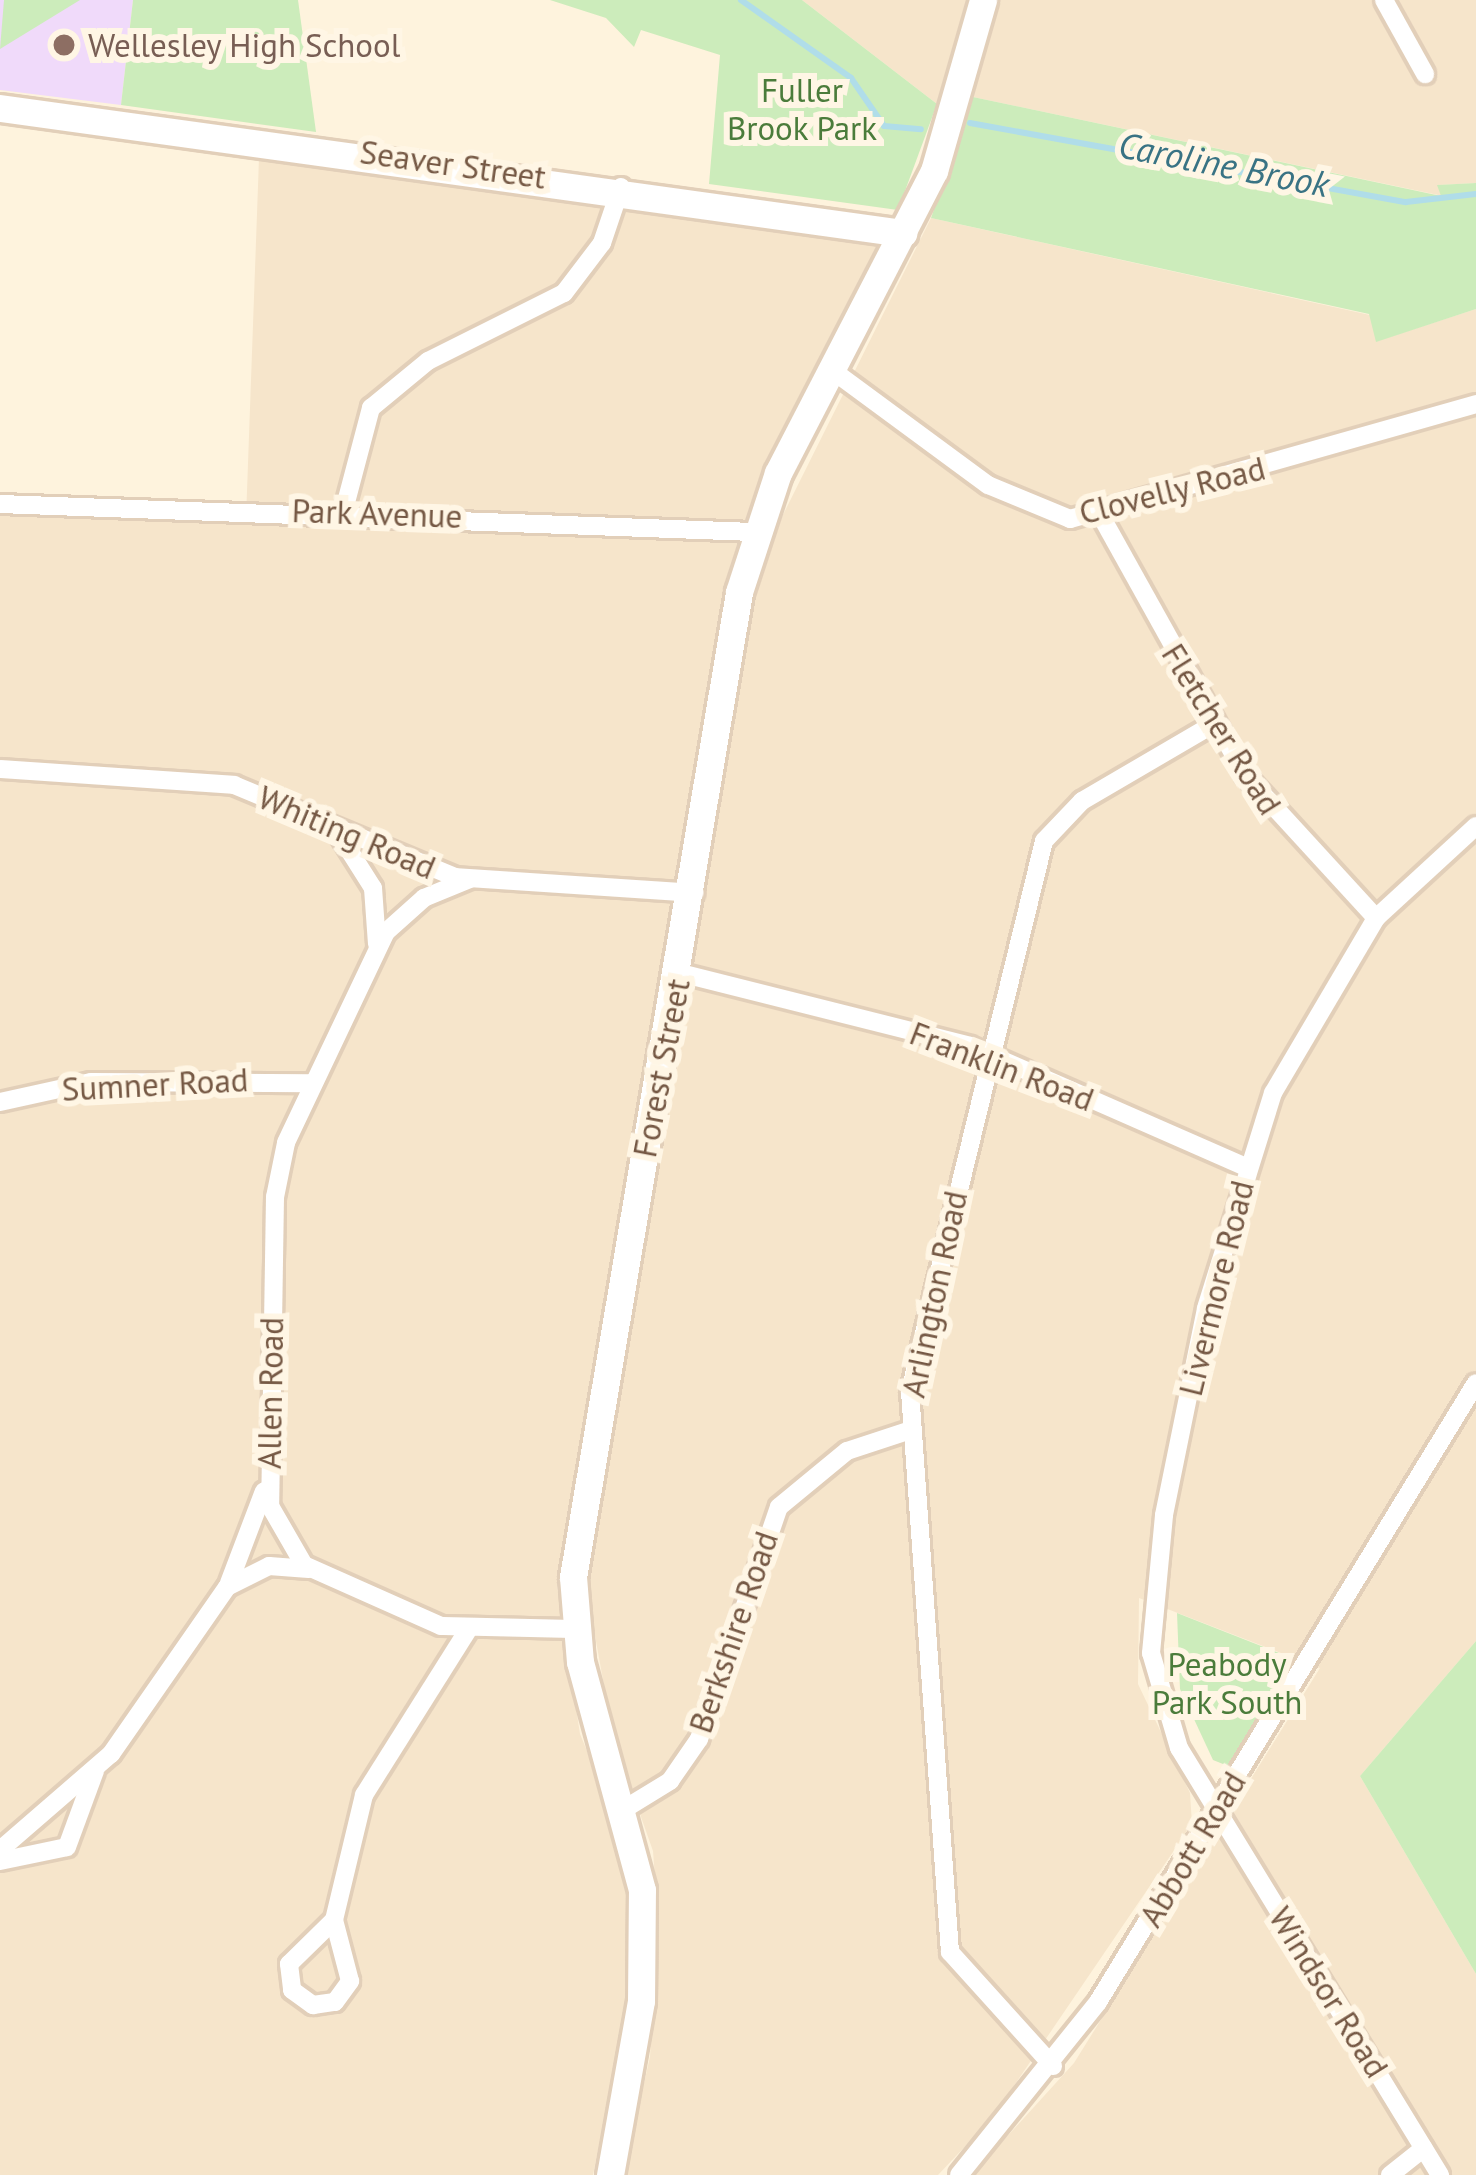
<!DOCTYPE html>
<style>
body{margin:0}
#map{position:relative;width:1476px;height:2175px;overflow:hidden;background:#fef3dd;font-family:"PT Sans",sans-serif}
div>[style]{position:absolute}
.residential>*{inset:0;background:#f6e5cb}
.education>*{inset:0;background:#f0dafa}
.green>*{inset:0;background:#ccecbb}
.stream>*{height:6px;margin:-3px;padding:0 3px;transform-origin:3px;border-radius:3px;background:#b0dde9}
.roads{filter:drop-shadow(3px 0 #e2cfb9) drop-shadow(-3px 0 #e2cfb9) drop-shadow(0 3px #e2cfb9) drop-shadow(0 -3px #e2cfb9)}
.street>*{height:18px;margin:-9px;padding:0 9px;transform-origin:9px;border-radius:9px;background:#fff}
.secondary>*{height:27px;margin:-13.5px;padding:0 13.5px;transform-origin:13.5px;border-radius:13.5px;background:#fff}
.dots>*{width:33px;height:33px;translate:-50% -50%;box-sizing:border-box;border:6px solid #fff6e5;border-radius:50%}
span{translate:-50% -50%;white-space:nowrap;text-align:center;line-height:1.15;-webkit-text-stroke:12px #fff6e5;paint-order:stroke}
.education-label{font-size:33px;color:#785e54}
.left{translate:0 -50%;text-align:left}
.park-label{font-size:33px;color:#4b7c3b}
.street-label{font-size:33px;color:#755844}
.water-label{font-size:36px;color:#397384;font-style:italic}
</style>
<div id="map">
<div class="residential">
<i style="clip-path:polygon(802px 0,968px 0,937px 104px)"></i>
<i style="clip-path:polygon(995px 0,1476px 0,1476px 183px,1438px 185px,1443px 196px,973px 97px)"></i>
<i style="clip-path:polygon(259px 158px,668px 204px,891px 245px,735px 552px,557px 1586px,580px 1734px,624px 1841px,635px 1965px,593px 2175px,0 2175px,0 514px,246px 519px)"></i>
<i style="clip-path:polygon(931px 218px,1370px 315px,1377px 341px,1476px 309px,1476px 1641px,1360px 1776px,1476px 1974px,1476px 2175px,972px 2175px,1074px 2063px,1320px 1668px,1139px 1598px,1138px 1684px,1190px 1793px,1192px 1824px,992px 2118px,938px 2175px,623px 2175px,650px 2057px,658px 1918px,653px 1851px,614px 1740px,583px 1570px,755px 571px)"></i>
</div>
<div class="education">
<i style="clip-path:polygon(0 0,133px 0,121px 105px,0 90px)"></i>
</div>
<div class="green">
<i style="clip-path:polygon(4px 0,80px 0,0 49px)"></i>
<i style="clip-path:polygon(133px 0,298px 0,316px 132px,121px 105px)"></i>
<i style="clip-path:polygon(550px 0,802px 0,937px 104px,898px 210px,709px 184px,720px 55px,641px 30px,634px 47px,606px 18px)"></i>
<i style="clip-path:polygon(973px 97px,1441px 196px,1437px 185px,1476px 183px,1476px 309px,1376px 342px,1369px 314px,931px 218px)"></i>
<i style="clip-path:polygon(1177px 1613px,1297px 1660px,1228px 1766px,1213px 1760px,1180px 1689px)"></i>
<i style="clip-path:polygon(1476px 1641px,1476px 1974px,1360px 1776px)"></i>
</div>
<div class="stream">
<i style="left:741px;top:0;width:135px;rotate:35.3deg"></i>
<i style="left:851px;top:78px;width:58px;rotate:55.5deg"></i>
<i style="left:884px;top:126px;width:37px;rotate:5deg"></i>
<i style="left:970px;top:123px;width:443px;rotate:10.3deg"></i>
<i style="left:1406px;top:202px;width:70px;rotate:-6.5deg"></i>
</div>
<div class="roads">
<div class="street">
<i style="left:1384px;top:0;width:85px;rotate:61deg"></i>
<i style="left:832px;top:370px;width:194px;rotate:36.4deg"></i>
<i style="left:988px;top:485px;width:89px;rotate:22.5deg"></i>
<i style="left:1070px;top:519px;width:422px;rotate:-15.8deg"></i>
<i style="left:0;top:504px;width:755px;rotate:2.13deg"></i>
<i style="left:344px;top:510px;width:106px;rotate:-75.2deg"></i>
<i style="left:371px;top:408px;width:74px;rotate:-39.5deg"></i>
<i style="left:428px;top:361px;width:152px;rotate:-26.6deg"></i>
<i style="left:564px;top:293px;width:63px;rotate:-52.8deg"></i>
<i style="left:602px;top:243px;width:59px;rotate:-71.3deg"></i>
<i style="left:1101px;top:516px;width:296px;rotate:60.9deg"></i>
<i style="left:1245px;top:775px;width:194px;rotate:47.5deg"></i>
<i style="left:0;top:769px;width:235px;rotate:3.9deg"></i>
<i style="left:234px;top:785px;width:239px;rotate:22.6deg"></i>
<i style="left:455px;top:877px;width:240px;rotate:3.8deg"></i>
<i style="left:335px;top:828px;width:71px;rotate:57.7deg"></i>
<i style="left:373px;top:888px;width:56px;rotate:85.9deg"></i>
<i style="left:470px;top:879px;width:50px;rotate:157.6deg"></i>
<i style="left:424px;top:898px;width:51px;rotate:138.2deg"></i>
<i style="left:386px;top:932px;width:233px;rotate:115.4deg"></i>
<i style="left:286px;top:1143px;width:55px;rotate:101.5deg"></i>
<i style="left:275px;top:1197px;width:309px;rotate:90.9deg"></i>
<i style="left:270px;top:1506px;width:68px;rotate:60deg"></i>
<i style="left:304px;top:1565px;width:150px;rotate:24deg"></i>
<i style="left:441px;top:1626px;width:134px;rotate:1.3deg"></i>
<i style="left:680px;top:973px;width:299px;rotate:14.1deg"></i>
<i style="left:970px;top:1046px;width:301px;rotate:23.7deg"></i>
<i style="left:0;top:1102px;width:93px;rotate:-12.4deg"></i>
<i style="left:91px;top:1082px;width:221px;rotate:0.3deg"></i>
<i style="left:229px;top:1583px;width:98px;rotate:-69.2deg"></i>
<i style="left:626px;top:1808px;width:52px;rotate:-31.5deg"></i>
<i style="left:670px;top:1781px;width:51px;rotate:-55.4deg"></i>
<i style="left:699px;top:1739px;width:245px;rotate:-71deg"></i>
<i style="left:779px;top:1507px;width:88px;rotate:-39.5deg"></i>
<i style="left:847px;top:1451px;width:64px;rotate:-18.2deg"></i>
<i style="left:0;top:1850px;width:147px;rotate:-40.9deg"></i>
<i style="left:111px;top:1754px;width:203px;rotate:-55.2deg"></i>
<i style="left:227px;top:1587px;width:47px;rotate:-26.6deg"></i>
<i style="left:269px;top:1566px;width:40px;rotate:4.3deg"></i>
<i style="left:0;top:1861px;width:68px;rotate:-11.8deg"></i>
<i style="left:67px;top:1847px;width:81px;rotate:-69.8deg"></i>
<i style="left:334px;top:1920px;width:63px;rotate:135.6deg"></i>
<i style="left:289px;top:1964px;width:26px;rotate:83deg"></i>
<i style="left:292px;top:1990px;width:26px;rotate:36deg"></i>
<i style="left:313px;top:2005px;width:22px;rotate:-8deg"></i>
<i style="left:335px;top:2002px;width:26px;rotate:-54deg"></i>
<i style="left:350px;top:1981px;width:63px;rotate:-104.7deg"></i>
<i style="left:334px;top:1920px;width:129px;rotate:-76.5deg"></i>
<i style="left:364px;top:1795px;width:195px;rotate:-57.8deg"></i>
<i style="left:1053px;top:2066px;width:154px;rotate:-132.1deg"></i>
<i style="left:950px;top:1952px;width:562px;rotate:-94.08deg"></i>
<i style="left:910px;top:1391px;width:566px;rotate:-76.31deg"></i>
<i style="left:1044px;top:841px;width:55px;rotate:-46.5deg"></i>
<i style="left:1082px;top:801px;width:151px;rotate:-30.3deg"></i>
<i style="left:959px;top:2175px;width:222px;rotate:-51.2deg"></i>
<i style="left:1098px;top:2002px;width:725px;rotate:-58.59deg"></i>
<i style="left:1390px;top:2175px;width:43px;rotate:-38.5deg"></i>
<i style="left:1440px;top:2175px;width:500px;rotate:-121.43deg"></i>
<i style="left:1179px;top:1748px;width:99px;rotate:-106.4deg"></i>
<i style="left:1151px;top:1653px;width:139px;rotate:-84.6deg"></i>
<i style="left:1164px;top:1515px;width:211px;rotate:-78.5deg"></i>
<i style="left:1206px;top:1308px;width:225px;rotate:-72.7deg"></i>
<i style="left:1273px;top:1093px;width:203px;rotate:-59.5deg"></i>
<i style="left:1376px;top:918px;width:136px;rotate:-42.6deg"></i>
</div>
<div class="secondary">
<i style="left:0;top:108px;width:912px;rotate:7.88deg"></i>
<i style="left:610px;top:2175px;width:177px;rotate:-79.9deg"></i>
<i style="left:641px;top:2001px;width:111px;rotate:-89.5deg"></i>
<i style="left:642px;top:1890px;width:236px;rotate:-105.2deg"></i>
<i style="left:580px;top:1662px;width:85px;rotate:-94.7deg"></i>
<i style="left:573px;top:1577px;width:999px;rotate:-80.43deg"></i>
<i style="left:739px;top:592px;width:125px;rotate:-71.9deg"></i>
<i style="left:778px;top:473px;width:340px;rotate:-62.7deg"></i>
<i style="left:934px;top:171px;width:178px;rotate:-74deg"></i>
</div>
</div>
<div class="dots">
<i style="left:64px;top:45px;background:#8d6e63"></i>
</div>
<div class="education-label">
<span class="left" style="left:88px;top:45px">Wellesley High School</span>
</div>
<div class="park-label">
<span style="left:802px;top:109px">Fuller<br>Brook Park</span>
<span style="left:1227px;top:1683px">Peabody<br>Park South</span>
</div>
<div class="street-label">
<span style="left:453px;top:164px;rotate:8deg">Seaver Street</span>
<span style="left:1172px;top:490px;rotate:-14deg">Clovelly Road</span>
<span style="left:377px;top:513px;rotate:2deg">Park Avenue</span>
<span style="left:1222px;top:729px;rotate:58deg">Fletcher Road</span>
<span style="left:347px;top:832px;rotate:23deg">Whiting Road</span>
<span style="left:1002px;top:1066px;rotate:21deg">Franklin Road</span>
<span style="left:661px;top:1068px;rotate:-79deg">Forest Street</span>
<span style="left:155px;top:1084px;rotate:-3deg">Sumner Road</span>
<span style="left:1216px;top:1288px;rotate:-76deg">Livermore Road</span>
<span style="left:934px;top:1294px;rotate:-78deg">Arlington Road</span>
<span style="left:270px;top:1393px;rotate:-89deg">Allen Road</span>
<span style="left:733px;top:1632px;rotate:-71deg">Berkshire Road</span>
<span style="left:1192px;top:1849px;rotate:-59deg">Abbott Road</span>
<span style="left:1329px;top:1992px;rotate:58deg">Windsor Road</span>
</div>
<div class="water-label">
<span style="left:1224px;top:164px;rotate:11deg">Caroline Brook</span>
</div>
</div>
